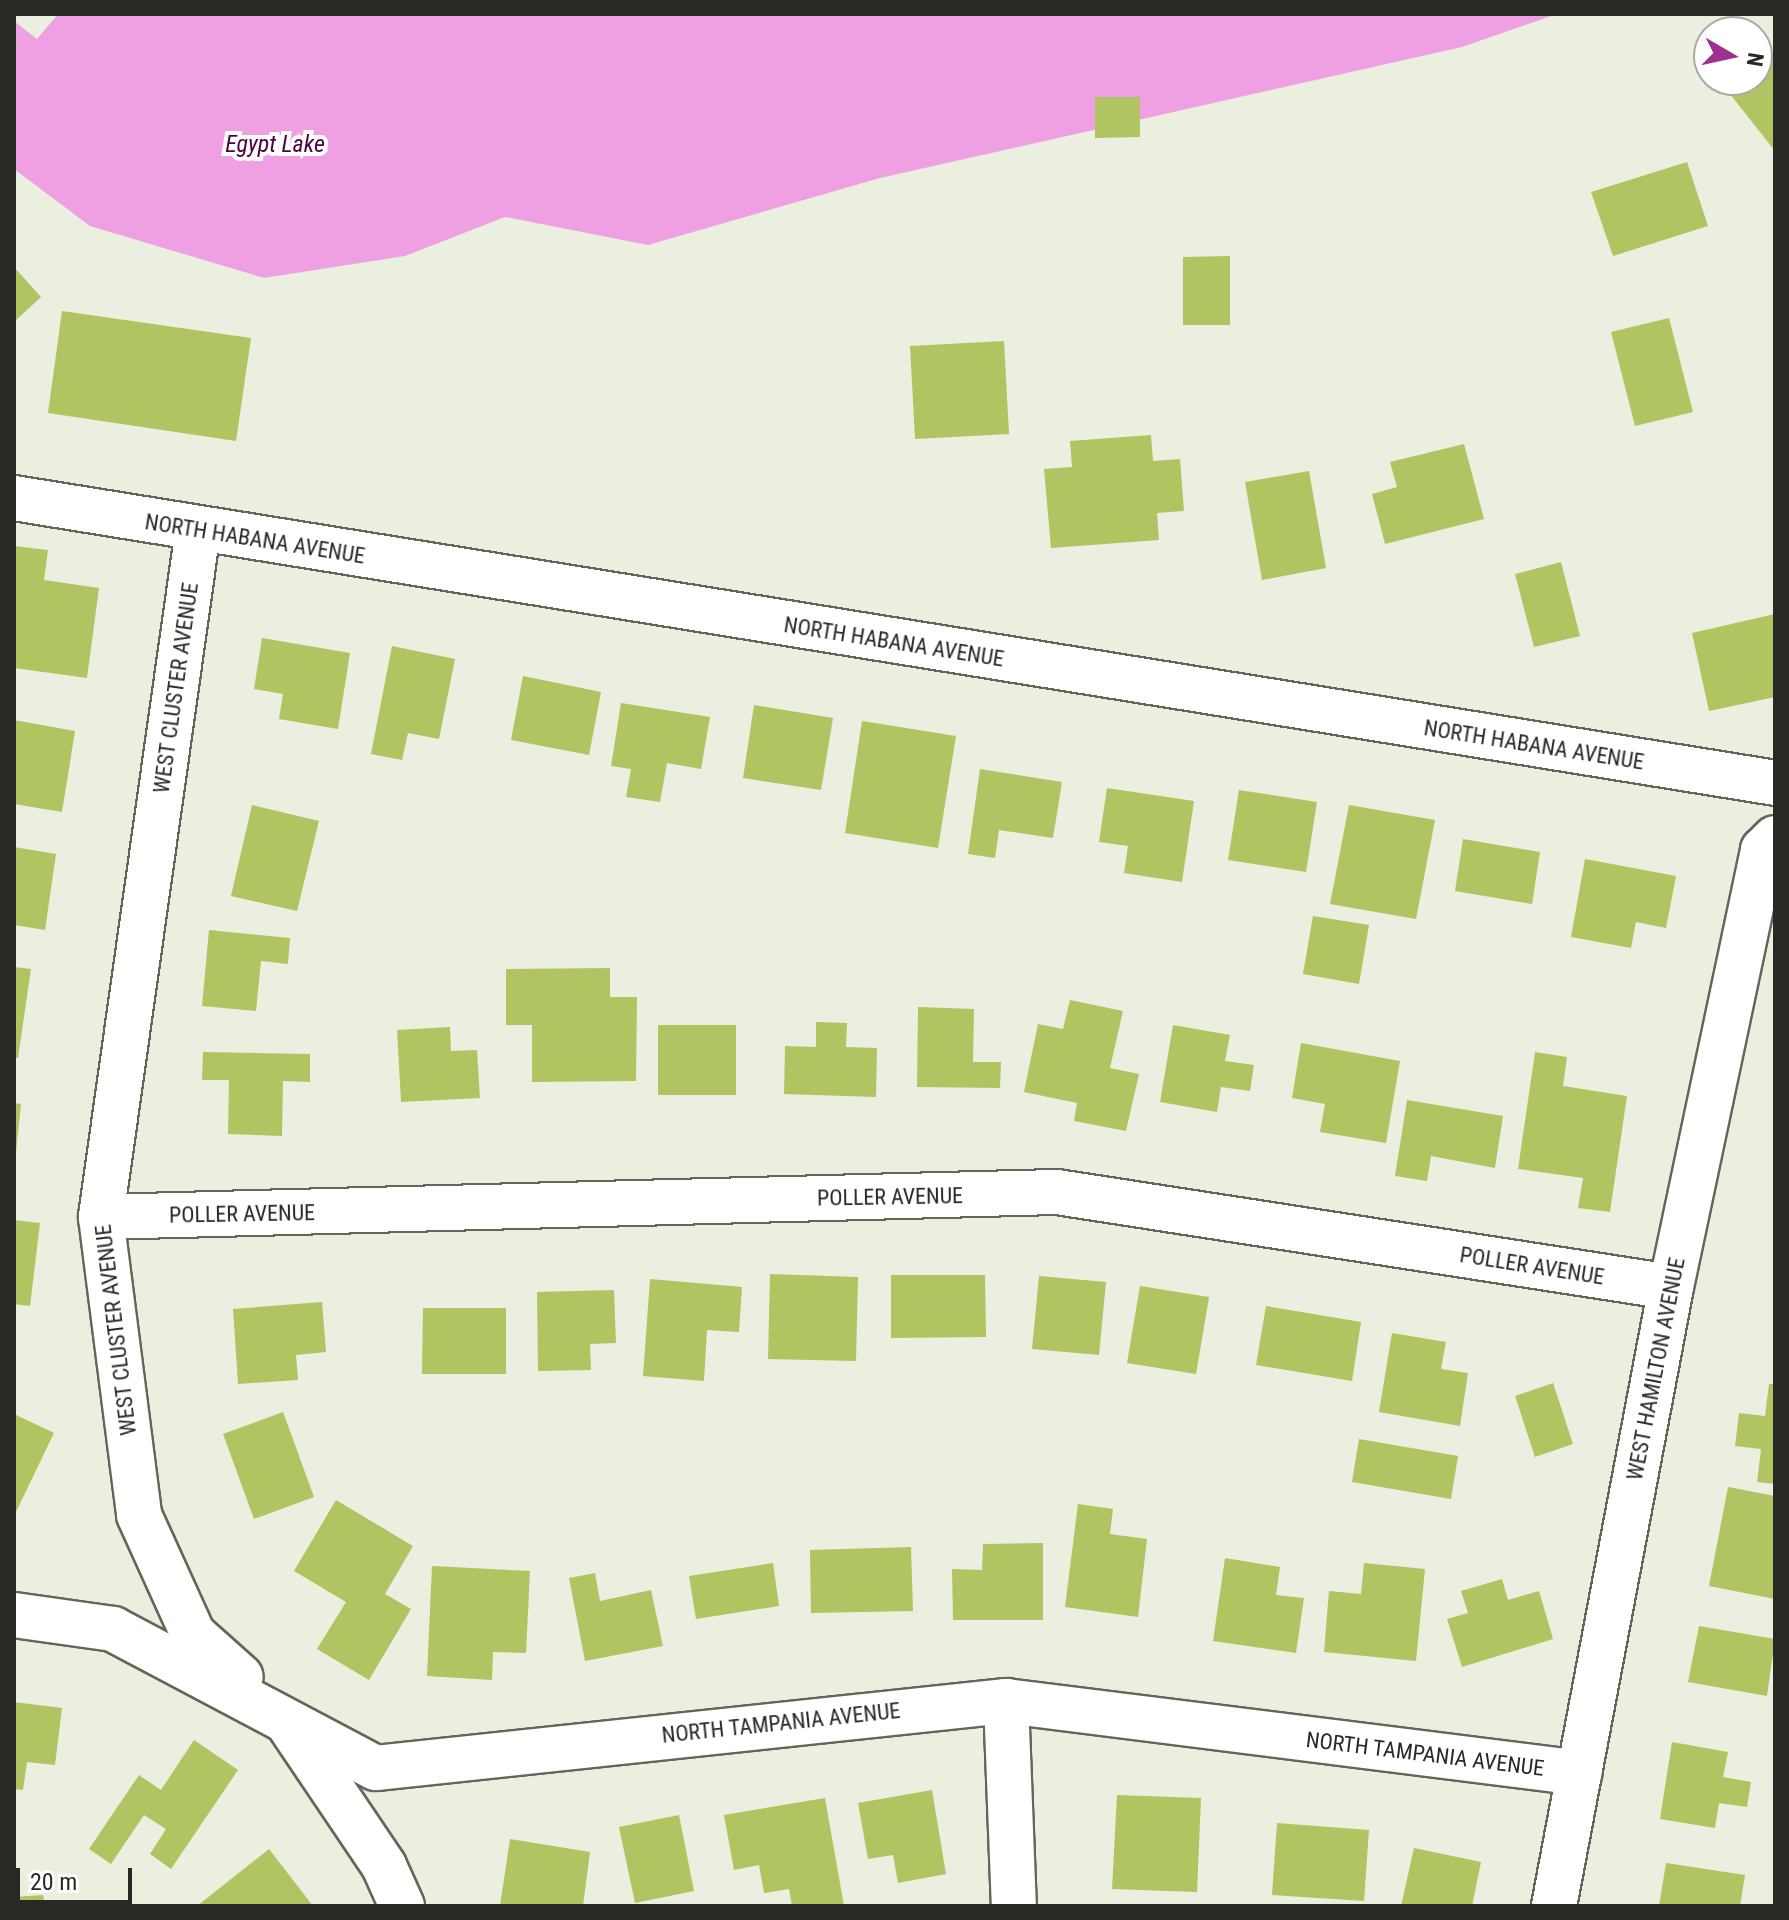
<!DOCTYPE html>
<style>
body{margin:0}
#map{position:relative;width:1789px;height:1920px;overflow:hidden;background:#eaefdf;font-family:"Roboto Condensed",sans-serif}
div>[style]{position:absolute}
.water>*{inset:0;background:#efa0e2}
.building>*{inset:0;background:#b0c462}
.roads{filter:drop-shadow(2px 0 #636659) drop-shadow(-2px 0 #636659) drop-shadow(0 2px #636659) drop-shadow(0 -2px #636659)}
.minor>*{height:44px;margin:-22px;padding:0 22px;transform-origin:22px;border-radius:22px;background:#fff}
span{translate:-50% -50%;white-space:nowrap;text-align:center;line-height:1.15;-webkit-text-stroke:8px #fff;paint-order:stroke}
.street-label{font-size:22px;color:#282924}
.water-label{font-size:24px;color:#4b0344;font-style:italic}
.frame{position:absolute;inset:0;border:16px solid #282924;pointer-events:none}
.north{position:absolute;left:1693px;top:16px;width:80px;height:80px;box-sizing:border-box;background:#fff;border:2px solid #a9a9a7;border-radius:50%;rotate:99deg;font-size:22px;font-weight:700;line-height:32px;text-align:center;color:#282924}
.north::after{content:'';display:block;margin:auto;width:28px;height:36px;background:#9d3090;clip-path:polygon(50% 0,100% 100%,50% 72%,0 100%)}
.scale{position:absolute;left:16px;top:1868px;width:116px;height:36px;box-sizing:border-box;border:4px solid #282924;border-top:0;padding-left:10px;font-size:24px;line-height:28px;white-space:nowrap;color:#282924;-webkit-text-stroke:6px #fff;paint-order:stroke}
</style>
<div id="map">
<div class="water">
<i style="clip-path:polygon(58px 14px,1557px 14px,1462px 47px,880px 178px,648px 245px,505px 217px,405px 256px,264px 278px,90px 226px,14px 169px,14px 21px,37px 39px)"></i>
</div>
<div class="building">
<i style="clip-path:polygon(1775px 51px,1775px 151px,1726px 89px,1738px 80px,1757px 80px,1757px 65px)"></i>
<i style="clip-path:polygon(1095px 97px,1140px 97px,1140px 137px,1095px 138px)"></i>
<i style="clip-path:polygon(1687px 162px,1708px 226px,1613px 256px,1591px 192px)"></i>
<i style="clip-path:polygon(1230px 256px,1230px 325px,1183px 325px,1183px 257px)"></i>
<i style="clip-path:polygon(14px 267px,41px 297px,14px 322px)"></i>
<i style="clip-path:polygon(62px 311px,251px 338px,236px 441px,48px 413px)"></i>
<i style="clip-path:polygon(1669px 318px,1693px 412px,1635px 426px,1611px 332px)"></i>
<i style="clip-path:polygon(1004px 341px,1009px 434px,915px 439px,910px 346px)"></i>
<i style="clip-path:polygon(1151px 435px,1153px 461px,1180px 459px,1184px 511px,1157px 513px,1159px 540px,1051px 548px,1044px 469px,1072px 467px,1070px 441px)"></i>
<i style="clip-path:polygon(1464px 444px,1484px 519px,1385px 544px,1372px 494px,1397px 487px,1390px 462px)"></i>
<i style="clip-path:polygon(1309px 471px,1326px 568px,1262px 580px,1245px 482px)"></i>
<i style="clip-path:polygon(14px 546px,48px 550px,44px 580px,99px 588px,87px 678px,14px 668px)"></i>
<i style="clip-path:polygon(1561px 562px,1580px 636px,1534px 647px,1515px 574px)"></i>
<i style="clip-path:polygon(1775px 614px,1775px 697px,1709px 711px,1692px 633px)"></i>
<i style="clip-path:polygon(262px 638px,350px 653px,338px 729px,279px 719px,283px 694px,254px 689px)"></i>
<i style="clip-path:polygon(392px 646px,455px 659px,439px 739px,408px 733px,402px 760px,371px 754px)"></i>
<i style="clip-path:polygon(523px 676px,601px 692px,589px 755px,511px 740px)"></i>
<i style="clip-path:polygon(621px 703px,710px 717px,701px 769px,667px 763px,660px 802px,626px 797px,631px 769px,611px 766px)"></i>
<i style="clip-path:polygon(754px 705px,833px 718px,821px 790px,743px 778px)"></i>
<i style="clip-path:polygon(14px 720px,75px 731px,62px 812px,14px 804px)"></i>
<i style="clip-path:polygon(862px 721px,956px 736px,938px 848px,845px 833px)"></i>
<i style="clip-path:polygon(980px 769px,1062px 782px,1053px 838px,999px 830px,995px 858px,968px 854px)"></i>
<i style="clip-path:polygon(1107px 788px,1194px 801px,1182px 882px,1124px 873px,1128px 846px,1099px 842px)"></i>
<i style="clip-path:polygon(1239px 790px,1317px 802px,1306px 872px,1228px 860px)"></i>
<i style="clip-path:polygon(252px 805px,319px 821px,297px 911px,231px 896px)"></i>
<i style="clip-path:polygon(1349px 805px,1435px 820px,1416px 919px,1330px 904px)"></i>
<i style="clip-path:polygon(1463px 839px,1540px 852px,1532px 904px,1455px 891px)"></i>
<i style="clip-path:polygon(14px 847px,56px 854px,45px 930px,14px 925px)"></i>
<i style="clip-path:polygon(1585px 859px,1676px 876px,1666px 928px,1636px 922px,1631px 948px,1571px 937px)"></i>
<i style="clip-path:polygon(1313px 916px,1369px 925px,1359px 984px,1303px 974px)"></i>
<i style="clip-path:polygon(209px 930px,290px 938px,288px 964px,261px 961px,256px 1011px,202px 1006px)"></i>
<i style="clip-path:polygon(14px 967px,31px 969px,18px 1058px,14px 1058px)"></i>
<i style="clip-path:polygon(610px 968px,610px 997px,637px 997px,636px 1081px,532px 1082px,532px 1025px,506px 1025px,506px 969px)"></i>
<i style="clip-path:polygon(1070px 1000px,1123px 1011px,1110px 1068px,1139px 1074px,1126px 1131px,1074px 1121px,1077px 1103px,1024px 1092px,1038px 1024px,1063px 1029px)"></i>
<i style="clip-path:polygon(918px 1007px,974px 1009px,973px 1062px,1001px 1062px,1000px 1088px,917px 1087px)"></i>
<i style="clip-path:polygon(816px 1022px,847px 1023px,846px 1047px,877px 1048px,876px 1097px,784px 1094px,785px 1046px,816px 1047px)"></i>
<i style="clip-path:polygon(658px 1025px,736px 1025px,736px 1095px,658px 1095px)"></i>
<i style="clip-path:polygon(1173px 1025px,1230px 1035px,1225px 1061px,1254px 1065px,1250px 1091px,1221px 1087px,1217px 1112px,1160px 1102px)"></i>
<i style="clip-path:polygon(450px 1027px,451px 1051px,477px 1050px,480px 1098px,401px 1102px,397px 1030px)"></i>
<i style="clip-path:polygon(1301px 1043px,1400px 1061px,1386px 1143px,1320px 1132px,1325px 1104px,1292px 1098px)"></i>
<i style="clip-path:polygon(203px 1052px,310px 1054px,310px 1082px,283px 1081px,282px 1136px,228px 1134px,229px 1080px,202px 1080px)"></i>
<i style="clip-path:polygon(1535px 1052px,1567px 1057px,1563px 1086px,1627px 1096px,1610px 1212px,1578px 1208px,1583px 1178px,1518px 1169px)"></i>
<i style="clip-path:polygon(1407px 1100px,1503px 1116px,1495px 1168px,1431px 1156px,1427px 1181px,1395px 1176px)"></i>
<i style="clip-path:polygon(14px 1103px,21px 1104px,16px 1152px,14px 1152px)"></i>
<i style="clip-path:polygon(14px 1220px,40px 1223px,30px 1306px,14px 1304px)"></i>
<i style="clip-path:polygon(770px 1274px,858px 1277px,856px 1361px,768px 1359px)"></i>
<i style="clip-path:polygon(891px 1275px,985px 1275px,986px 1337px,891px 1338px)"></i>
<i style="clip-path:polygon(1039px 1276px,1106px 1282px,1099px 1355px,1032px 1349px)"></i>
<i style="clip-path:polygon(650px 1279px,742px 1287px,739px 1332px,707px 1330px,704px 1381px,643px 1376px)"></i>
<i style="clip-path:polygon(1140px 1286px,1209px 1297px,1196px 1374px,1127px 1363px)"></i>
<i style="clip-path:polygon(614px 1290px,616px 1343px,590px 1344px,591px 1370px,538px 1371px,537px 1292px)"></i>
<i style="clip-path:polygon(322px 1302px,326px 1352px,296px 1355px,298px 1380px,238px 1384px,233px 1309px)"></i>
<i style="clip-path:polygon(1266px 1306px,1361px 1322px,1352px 1381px,1256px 1365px)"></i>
<i style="clip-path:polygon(423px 1308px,506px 1308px,506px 1374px,422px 1374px)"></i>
<i style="clip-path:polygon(1392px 1333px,1446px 1342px,1441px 1369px,1468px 1373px,1460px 1426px,1379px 1412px)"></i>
<i style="clip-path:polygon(1553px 1383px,1573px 1444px,1535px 1457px,1515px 1396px)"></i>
<i style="clip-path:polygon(1769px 1384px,1775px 1384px,1775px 1484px,1757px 1482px,1761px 1449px,1735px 1446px,1739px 1413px,1765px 1416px)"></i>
<i style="clip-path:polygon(283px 1412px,314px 1497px,254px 1519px,223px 1434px)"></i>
<i style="clip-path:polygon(14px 1414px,54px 1433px,14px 1516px)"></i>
<i style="clip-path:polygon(1359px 1439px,1458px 1456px,1451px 1499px,1352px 1482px)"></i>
<i style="clip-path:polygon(1728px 1487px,1775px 1496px,1775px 1599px,1709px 1586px)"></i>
<i style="clip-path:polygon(336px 1500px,413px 1546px,385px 1594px,411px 1609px,369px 1680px,317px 1649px,346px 1602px,294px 1571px)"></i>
<i style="clip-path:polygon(1078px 1504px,1113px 1509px,1110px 1534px,1147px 1539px,1138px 1617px,1065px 1607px)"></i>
<i style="clip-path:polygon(1043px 1543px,1043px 1620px,953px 1620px,952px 1569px,982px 1570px,983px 1544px)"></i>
<i style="clip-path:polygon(911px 1547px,913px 1611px,811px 1613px,810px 1550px)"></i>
<i style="clip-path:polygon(1225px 1558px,1280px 1567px,1276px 1595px,1304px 1598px,1296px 1653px,1213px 1641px)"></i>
<i style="clip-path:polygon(773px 1563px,779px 1606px,696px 1619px,689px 1576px)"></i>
<i style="clip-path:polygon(1364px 1563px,1425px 1569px,1416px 1661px,1324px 1652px,1329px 1591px,1361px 1594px)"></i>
<i style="clip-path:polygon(432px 1566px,530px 1571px,526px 1653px,493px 1652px,492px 1680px,427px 1676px)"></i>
<i style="clip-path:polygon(595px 1573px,600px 1601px,651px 1590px,663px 1646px,585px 1661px,569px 1578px)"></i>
<i style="clip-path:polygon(1502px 1579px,1508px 1600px,1539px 1591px,1553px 1639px,1462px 1667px,1447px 1619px,1468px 1613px,1461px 1591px)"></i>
<i style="clip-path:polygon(1699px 1626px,1775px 1639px,1767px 1696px,1688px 1682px)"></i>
<i style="clip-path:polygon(14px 1702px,62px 1708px,55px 1765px,27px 1762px,23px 1790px,14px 1789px)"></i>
<i style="clip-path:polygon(194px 1740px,238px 1770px,171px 1869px,150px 1854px,166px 1829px,144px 1815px,111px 1864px,89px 1849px,139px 1775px,161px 1790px)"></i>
<i style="clip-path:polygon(1672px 1742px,1728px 1752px,1723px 1777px,1751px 1782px,1747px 1807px,1719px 1803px,1715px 1828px,1660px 1819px)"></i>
<i style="clip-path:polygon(932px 1790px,946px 1874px,898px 1883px,893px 1855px,868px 1859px,858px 1803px)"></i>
<i style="clip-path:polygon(1117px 1795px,1201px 1798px,1197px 1892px,1112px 1889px)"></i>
<i style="clip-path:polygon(825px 1798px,844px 1906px,792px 1906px,789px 1889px,764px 1893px,759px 1865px,734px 1870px,724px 1815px)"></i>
<i style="clip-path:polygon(679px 1815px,694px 1891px,635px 1903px,619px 1827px)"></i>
<i style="clip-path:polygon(1277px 1823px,1369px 1830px,1364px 1901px,1272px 1895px)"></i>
<i style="clip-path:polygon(510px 1839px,590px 1852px,583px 1906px,500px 1906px)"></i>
<i style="clip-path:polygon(1414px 1848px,1481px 1862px,1472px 1906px,1401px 1906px)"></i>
<i style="clip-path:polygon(269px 1849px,313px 1906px,197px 1906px)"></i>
<i style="clip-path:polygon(1666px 1863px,1745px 1875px,1740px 1906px,1659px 1906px)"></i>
<i style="clip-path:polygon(43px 1895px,45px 1906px,14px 1906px,14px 1897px)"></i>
</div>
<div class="roads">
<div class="minor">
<i style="left:14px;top:498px;width:1784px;rotate:9.19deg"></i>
<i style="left:198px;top:530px;width:694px;rotate:98.04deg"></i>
<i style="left:101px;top:1217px;width:300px;rotate:82.7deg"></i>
<i style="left:139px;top:1515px;width:131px;rotate:65.6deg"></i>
<i style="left:193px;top:1634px;width:64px;rotate:41.9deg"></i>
<i style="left:101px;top:1217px;width:956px;rotate:-1.5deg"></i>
<i style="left:1057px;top:1192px;width:621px;rotate:8.8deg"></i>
<i style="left:14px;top:1615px;width:100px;rotate:8deg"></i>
<i style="left:113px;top:1629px;width:297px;rotate:27.9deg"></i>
<i style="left:376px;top:1768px;width:634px;rotate:-6.07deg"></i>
<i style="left:1006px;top:1701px;width:578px;rotate:7.15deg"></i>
<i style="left:1006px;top:1701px;width:205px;rotate:87.8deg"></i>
<i style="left:287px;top:1722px;width:174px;rotate:56deg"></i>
<i style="left:384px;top:1866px;width:44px;rotate:65.8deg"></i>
<i style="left:1554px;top:1906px;width:630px;rotate:-79.3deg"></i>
<i style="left:1671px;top:1287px;width:447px;rotate:-78.1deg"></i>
<i style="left:1763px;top:850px;width:17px;rotate:-45deg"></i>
</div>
</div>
<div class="street-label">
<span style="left:255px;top:539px;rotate:9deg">NORTH HABANA AVENUE</span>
<span style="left:894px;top:642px;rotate:9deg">NORTH HABANA AVENUE</span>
<span style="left:176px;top:688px;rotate:-82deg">WEST CLUSTER AVENUE</span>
<span style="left:1534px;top:745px;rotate:9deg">NORTH HABANA AVENUE</span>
<span style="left:890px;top:1197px;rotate:-1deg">POLLER AVENUE</span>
<span style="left:242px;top:1214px;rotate:-1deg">POLLER AVENUE</span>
<span style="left:1532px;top:1266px;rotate:9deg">POLLER AVENUE</span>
<span style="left:116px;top:1330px;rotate:-97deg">WEST CLUSTER AVENUE</span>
<span style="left:1656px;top:1369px;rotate:-79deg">WEST HAMILTON AVENUE</span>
<span style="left:781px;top:1723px;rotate:-6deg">NORTH TAMPANIA AVENUE</span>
<span style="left:1425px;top:1754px;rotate:7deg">NORTH TAMPANIA AVENUE</span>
</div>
<div class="water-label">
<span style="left:275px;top:145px">Egypt Lake</span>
</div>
<div class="frame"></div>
<div class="north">N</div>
<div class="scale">20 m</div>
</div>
